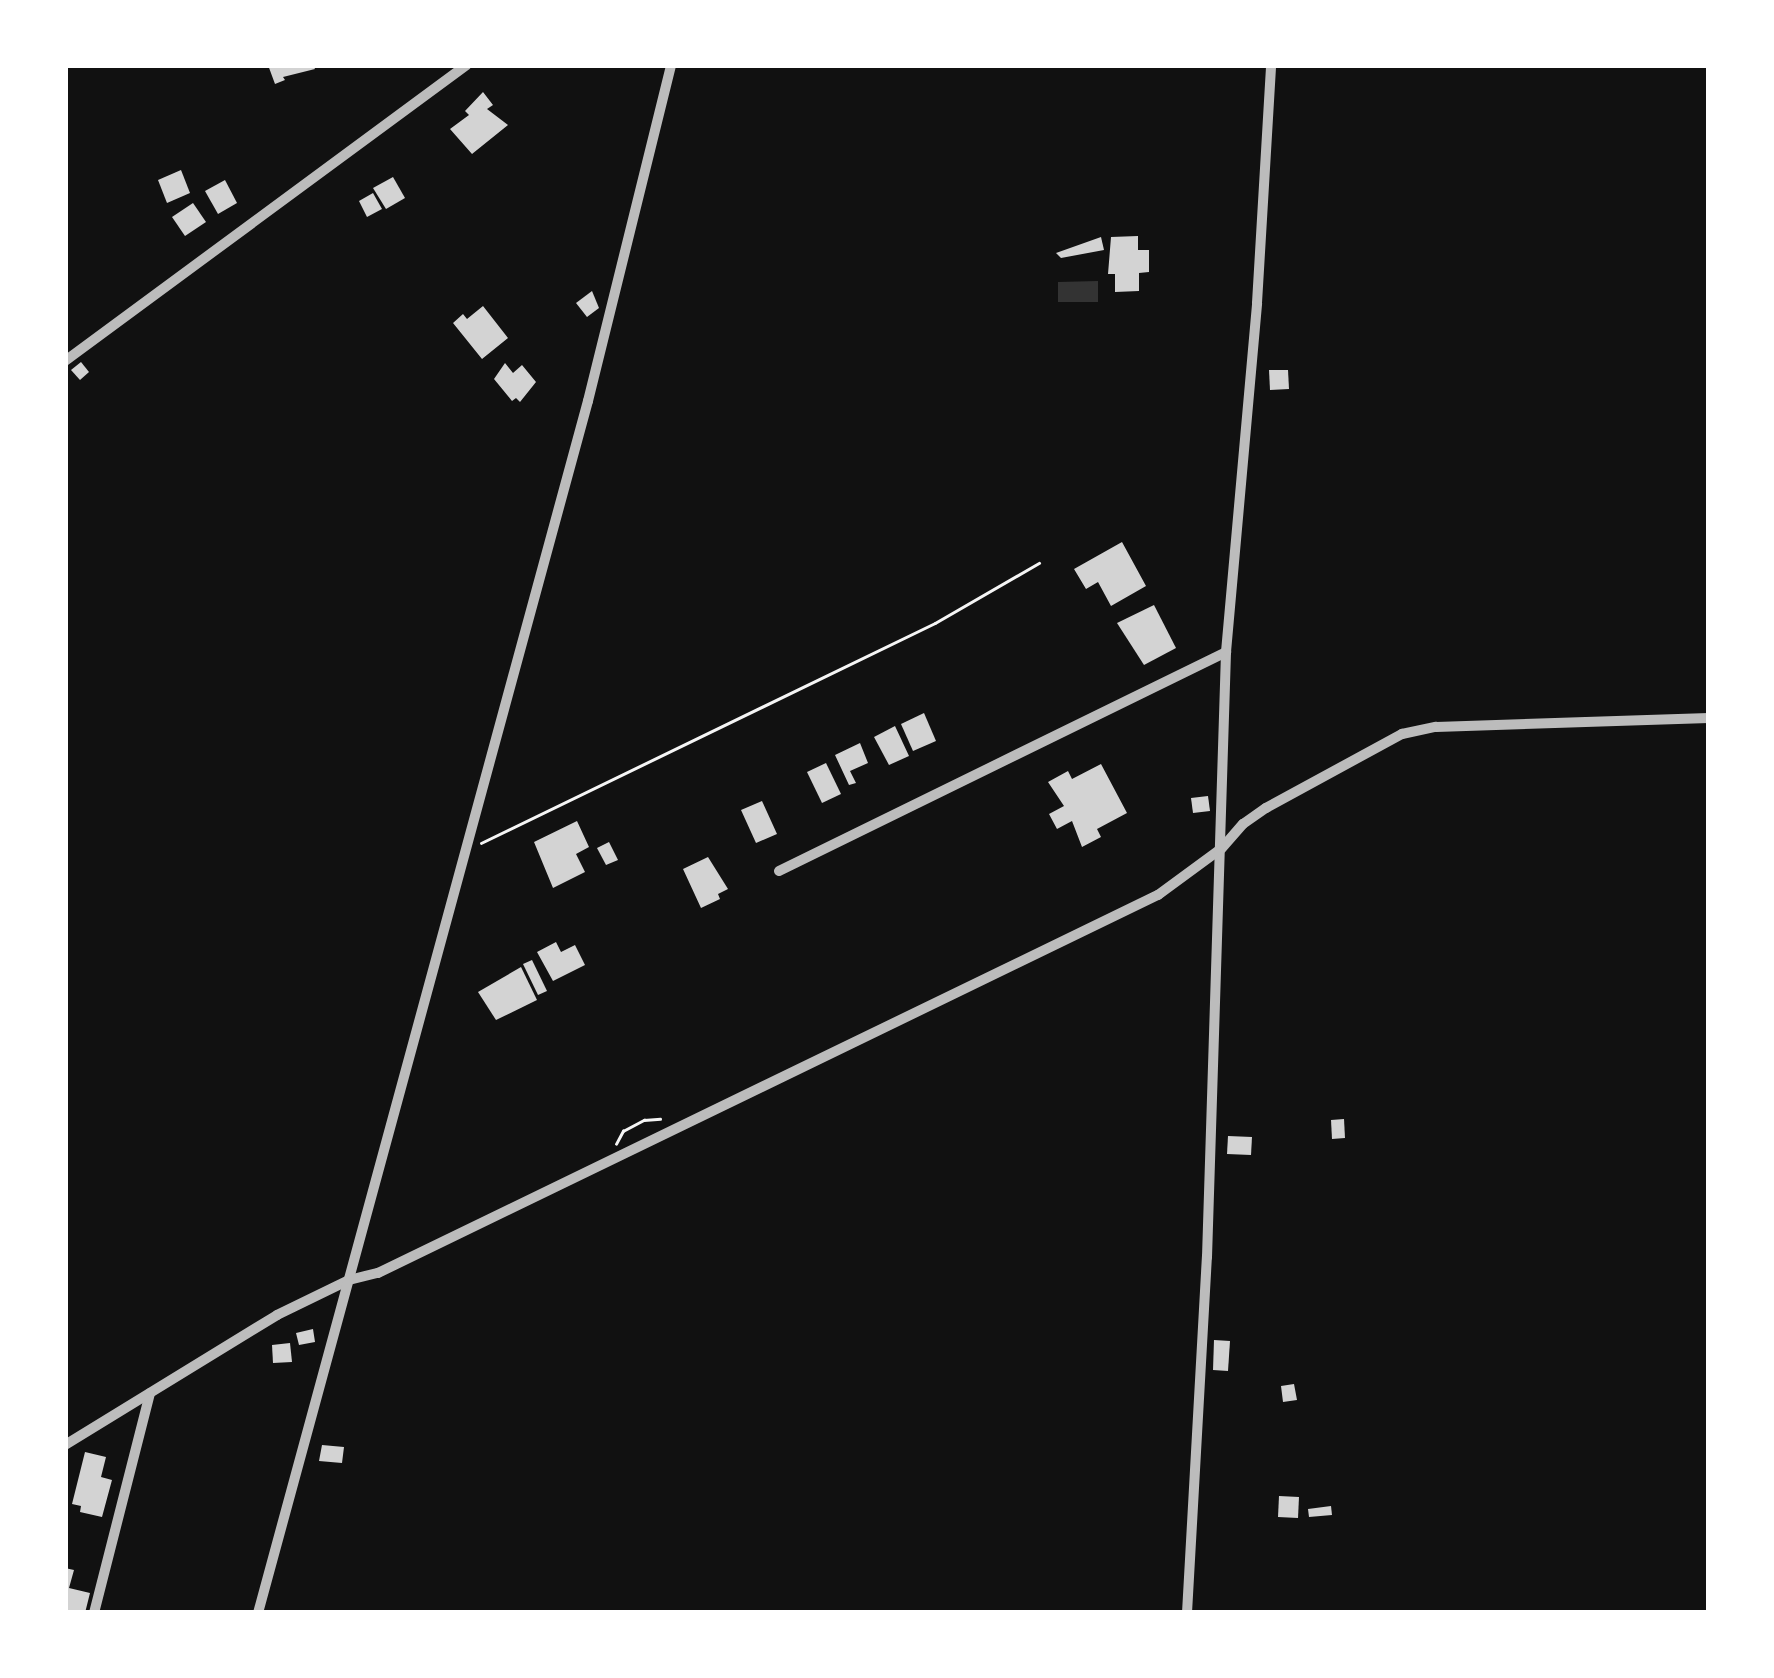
<!DOCTYPE html>
<style>
body{margin:0}
#map{position:relative;width:1774px;height:1678px;overflow:hidden;background:#111;font-family:Helvetica,sans-serif}
div>[style]{position:absolute}
.water>*{inset:0;background:#333}
.building>*{inset:0;background:#d3d3d3}
.path>*{height:2.5px;margin:-1.25px;padding:0 1.25px;transform-origin:1.25px;border-radius:1.25px;background:#f5f5f5}
.minor>*{height:10px;margin:-5px;padding:0 5px;transform-origin:5px;border-radius:5px;background:#bcbcbc}
span{translate:-50% -50%;white-space:nowrap;text-align:center;line-height:1.15;-webkit-text-stroke:9px #fff;paint-order:stroke}
.frame{position:absolute;inset:0;border:68px solid #fff;pointer-events:none}
</style>
<div id="map">
<div class="water">
<i style="clip-path:polygon(1098px 281px,1098px 302px,1058px 302px,1058px 282px)"></i>
</div>
<div class="building">
<i style="clip-path:polygon(268px 65px,313px 65px,315px 69px,283px 77px,285px 80px,275px 84px)"></i>
<i style="clip-path:polygon(483px 92px,493px 105px,487px 109px,508px 125px,472px 154px,450px 129px,469px 115px,465px 111px)"></i>
<i style="clip-path:polygon(181px 170px,190px 193px,167px 203px,158px 180px)"></i>
<i style="clip-path:polygon(393px 177px,405px 198px,386px 209px,373px 188px)"></i>
<i style="clip-path:polygon(225px 180px,237px 203px,218px 214px,205px 191px)"></i>
<i style="clip-path:polygon(373px 193px,382px 209px,367px 217px,359px 201px)"></i>
<i style="clip-path:polygon(193px 203px,206px 222px,185px 236px,172px 217px)"></i>
<i style="clip-path:polygon(1138px 236px,1138px 250px,1149px 250px,1149px 272px,1139px 273px,1139px 291px,1115px 292px,1115px 274px,1108px 274px,1111px 237px)"></i>
<i style="clip-path:polygon(1101px 237px,1104px 250px,1061px 258px,1056px 253px)"></i>
<i style="clip-path:polygon(592px 291px,599px 308px,587px 317px,576px 303px)"></i>
<i style="clip-path:polygon(483px 306px,508px 338px,482px 359px,453px 323px,463px 314px,467px 319px)"></i>
<i style="clip-path:polygon(81px 362px,89px 372px,80px 380px,71px 370px)"></i>
<i style="clip-path:polygon(505px 363px,513px 373px,522px 365px,536px 382px,520px 402px,516px 398px,512px 401px,494px 379px)"></i>
<i style="clip-path:polygon(1269px 370px,1288px 370px,1289px 389px,1270px 390px)"></i>
<i style="clip-path:polygon(1122px 542px,1146px 586px,1111px 606px,1098px 582px,1086px 589px,1074px 569px)"></i>
<i style="clip-path:polygon(1154px 605px,1176px 648px,1144px 665px,1117px 623px)"></i>
<i style="clip-path:polygon(924px 713px,936px 741px,913px 751px,901px 724px)"></i>
<i style="clip-path:polygon(895px 726px,909px 756px,889px 765px,874px 737px)"></i>
<i style="clip-path:polygon(860px 743px,868px 763px,850px 771px,856px 783px,849px 785px,835px 755px)"></i>
<i style="clip-path:polygon(826px 763px,841px 794px,822px 803px,807px 772px)"></i>
<i style="clip-path:polygon(1101px 764px,1127px 813px,1097px 829px,1101px 837px,1082px 847px,1072px 821px,1057px 829px,1049px 814px,1064px 806px,1048px 782px,1068px 771px,1072px 779px)"></i>
<i style="clip-path:polygon(1208px 796px,1210px 811px,1193px 813px,1191px 798px)"></i>
<i style="clip-path:polygon(762px 801px,777px 834px,756px 843px,741px 810px)"></i>
<i style="clip-path:polygon(577px 821px,589px 847px,576px 854px,585px 872px,553px 888px,534px 842px)"></i>
<i style="clip-path:polygon(609px 842px,618px 860px,606px 865px,597px 848px)"></i>
<i style="clip-path:polygon(708px 857px,728px 889px,718px 894px,720px 899px,701px 908px,683px 869px)"></i>
<i style="clip-path:polygon(556px 942px,561px 952px,575px 945px,585px 965px,553px 981px,537px 952px)"></i>
<i style="clip-path:polygon(532px 960px,547px 991px,538px 995px,523px 964px)"></i>
<i style="clip-path:polygon(521px 967px,537px 1000px,496px 1020px,478px 992px)"></i>
<i style="clip-path:polygon(1344px 1119px,1345px 1138px,1332px 1139px,1331px 1120px)"></i>
<i style="clip-path:polygon(1228px 1136px,1252px 1137px,1251px 1155px,1227px 1154px)"></i>
<i style="clip-path:polygon(313px 1329px,315px 1342px,299px 1345px,296px 1333px)"></i>
<i style="clip-path:polygon(1214px 1340px,1230px 1341px,1228px 1371px,1213px 1370px)"></i>
<i style="clip-path:polygon(290px 1343px,292px 1362px,273px 1363px,272px 1345px)"></i>
<i style="clip-path:polygon(1294px 1384px,1297px 1400px,1283px 1402px,1281px 1386px)"></i>
<i style="clip-path:polygon(322px 1445px,344px 1447px,342px 1463px,319px 1461px)"></i>
<i style="clip-path:polygon(85px 1452px,106px 1457px,101px 1477px,112px 1480px,102px 1517px,80px 1512px,81px 1506px,72px 1504px)"></i>
<i style="clip-path:polygon(1279px 1496px,1299px 1497px,1298px 1518px,1278px 1517px)"></i>
<i style="clip-path:polygon(1331px 1506px,1332px 1515px,1309px 1517px,1308px 1509px)"></i>
<i style="clip-path:polygon(65px 1568px,74px 1570px,69px 1588px,90px 1593px,85px 1613px,65px 1613px)"></i>
</div>
<div class="path">
<i style="left:481px;top:843px;width:504px;rotate:-25.85deg"></i>
<i style="left:935px;top:623px;width:120px;rotate:-30deg"></i>
<i style="left:616px;top:1144px;width:15px;rotate:-62deg"></i>
<i style="left:623px;top:1131px;width:24px;rotate:-28deg"></i>
<i style="left:644px;top:1120px;width:16px;rotate:-4deg"></i>
</div>
<div class="minor">
<i style="left:65px;top:361px;width:499px;rotate:-36.4deg"></i>
<i style="left:779px;top:871px;width:498px;rotate:-26.1deg"></i>
<i style="left:65px;top:1445px;width:249px;rotate:-31.5deg"></i>
<i style="left:277px;top:1315px;width:80px;rotate:-25.9deg"></i>
<i style="left:349px;top:1280px;width:30px;rotate:-14deg"></i>
<i style="left:378px;top:1273px;width:867px;rotate:-25.86deg"></i>
<i style="left:1158px;top:895px;width:79px;rotate:-36.3deg"></i>
<i style="left:1222px;top:848px;width:32px;rotate:-49deg"></i>
<i style="left:1243px;top:824px;width:28px;rotate:-35deg"></i>
<i style="left:1266px;top:808px;width:155px;rotate:-28.6deg"></i>
<i style="left:1402px;top:734px;width:35px;rotate:-12deg"></i>
<i style="left:1436px;top:727px;width:273px;rotate:-1.9deg"></i>
<i style="left:94px;top:1613px;width:227px;rotate:-75.7deg"></i>
<i style="left:258px;top:1613px;width:1256px;rotate:-74.77deg"></i>
<i style="left:588px;top:401px;width:346px;rotate:-76.1deg"></i>
<i style="left:1187px;top:1613px;width:357px;rotate:-86.8deg"></i>
<i style="left:1207px;top:1257px;width:605px;rotate:-88.2deg"></i>
<i style="left:1226px;top:652px;width:350px;rotate:-84.9deg"></i>
<i style="left:1257px;top:303px;width:238px;rotate:-86.6deg"></i>
</div>
<div class="frame"></div>
</div>
